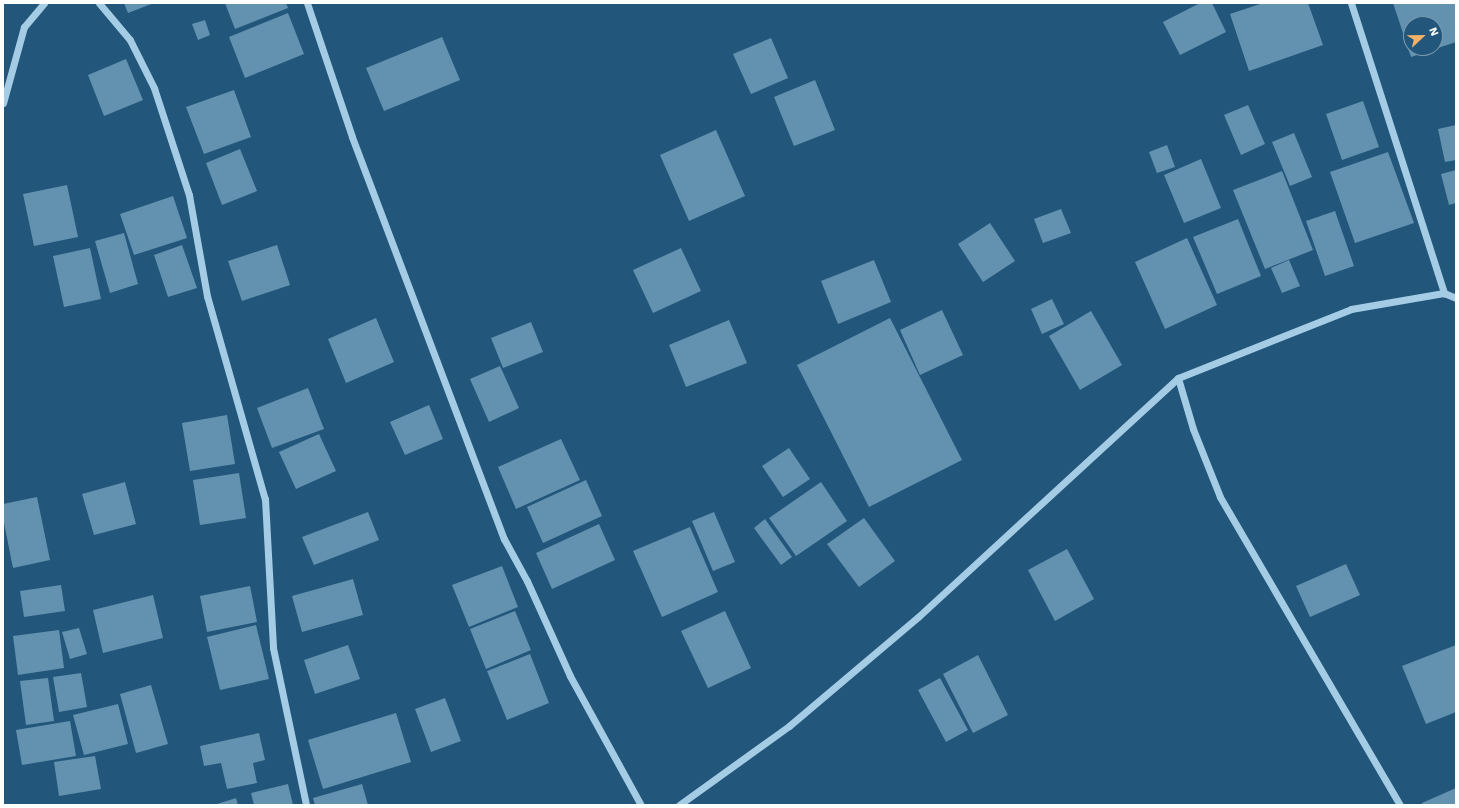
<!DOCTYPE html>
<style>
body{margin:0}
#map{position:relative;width:1459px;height:808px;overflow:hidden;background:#22567a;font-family:"Work Sans",sans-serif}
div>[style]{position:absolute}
.building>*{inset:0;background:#6392b0}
.minor>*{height:7px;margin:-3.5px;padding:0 3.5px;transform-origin:3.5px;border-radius:3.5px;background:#a4cce5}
span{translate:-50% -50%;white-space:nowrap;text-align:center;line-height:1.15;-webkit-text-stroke:4px #22567a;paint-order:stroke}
.frame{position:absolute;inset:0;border:4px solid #fff;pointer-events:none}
.north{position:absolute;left:1403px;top:16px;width:40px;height:40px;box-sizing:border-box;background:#22567a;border:1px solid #7a9aaf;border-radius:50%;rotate:68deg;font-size:11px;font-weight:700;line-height:16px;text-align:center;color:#fff}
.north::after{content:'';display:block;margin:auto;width:14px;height:18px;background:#f1b266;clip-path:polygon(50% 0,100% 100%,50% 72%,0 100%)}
</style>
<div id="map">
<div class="building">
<i style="clip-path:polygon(124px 3px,154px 3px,128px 13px)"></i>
<i style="clip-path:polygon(225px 3px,286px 3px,288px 8px,235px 29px)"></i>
<i style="clip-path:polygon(1200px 3px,1212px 3px,1226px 32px,1180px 55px,1163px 22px)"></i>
<i style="clip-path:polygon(1263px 3px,1308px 3px,1323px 45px,1249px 71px,1230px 14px)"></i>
<i style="clip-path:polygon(evenodd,1393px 3px,1456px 3px,1456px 42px,1411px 57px,1393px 3px,1411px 24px,1435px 24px,1435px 48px,1411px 48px,1411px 24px)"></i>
<i style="clip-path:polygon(288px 13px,304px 54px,245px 78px,229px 37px)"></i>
<i style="clip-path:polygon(205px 20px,210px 35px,198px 40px,192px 24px)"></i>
<i style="clip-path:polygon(442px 37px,460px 80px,384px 111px,366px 68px)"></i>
<i style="clip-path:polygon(771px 38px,788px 78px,751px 94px,733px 54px)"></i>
<i style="clip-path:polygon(126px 59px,143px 100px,104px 116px,88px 75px)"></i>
<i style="clip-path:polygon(815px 80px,835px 130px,794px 146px,774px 97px)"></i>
<i style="clip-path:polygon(234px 90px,251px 137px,204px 154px,186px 107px)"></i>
<i style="clip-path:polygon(1363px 101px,1379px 147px,1342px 160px,1326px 114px)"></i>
<i style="clip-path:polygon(1248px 105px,1265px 144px,1241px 155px,1224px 115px)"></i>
<i style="clip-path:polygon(1456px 125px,1456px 160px,1445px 162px,1438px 129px)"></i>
<i style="clip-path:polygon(716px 130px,745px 196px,689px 221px,660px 155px)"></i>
<i style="clip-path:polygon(1294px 133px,1312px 177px,1290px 186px,1272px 142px)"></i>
<i style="clip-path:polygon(1167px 145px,1175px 167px,1157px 173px,1149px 152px)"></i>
<i style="clip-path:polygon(240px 149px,257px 191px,222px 205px,206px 163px)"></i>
<i style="clip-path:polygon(1388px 152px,1414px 223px,1355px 243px,1330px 172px)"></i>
<i style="clip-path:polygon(1201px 159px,1221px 208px,1184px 223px,1164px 175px)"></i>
<i style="clip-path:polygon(1456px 170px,1456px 203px,1449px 205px,1441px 174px)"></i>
<i style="clip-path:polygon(1282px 171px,1313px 250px,1265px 269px,1233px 190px)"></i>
<i style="clip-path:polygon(67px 185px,78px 237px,34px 246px,23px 194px)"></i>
<i style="clip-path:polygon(173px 196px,187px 238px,134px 255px,120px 214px)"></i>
<i style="clip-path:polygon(1061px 209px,1071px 233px,1043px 243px,1034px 219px)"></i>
<i style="clip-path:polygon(1335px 211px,1354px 266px,1325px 276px,1306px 221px)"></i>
<i style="clip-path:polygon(1238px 219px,1261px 276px,1217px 294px,1193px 237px)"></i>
<i style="clip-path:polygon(990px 223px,1015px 261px,983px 282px,958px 244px)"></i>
<i style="clip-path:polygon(124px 233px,138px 284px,110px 293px,95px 241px)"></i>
<i style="clip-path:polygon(1187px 238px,1217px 305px,1165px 329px,1135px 262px)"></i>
<i style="clip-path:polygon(182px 245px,197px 288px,168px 297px,154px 255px)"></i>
<i style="clip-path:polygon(277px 245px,290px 285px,242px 301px,228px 261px)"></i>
<i style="clip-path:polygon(90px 248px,101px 299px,64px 307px,53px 256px)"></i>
<i style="clip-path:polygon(681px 248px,701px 291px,653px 313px,633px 270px)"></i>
<i style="clip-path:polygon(874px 260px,891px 302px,838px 324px,821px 281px)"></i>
<i style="clip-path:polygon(1289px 260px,1300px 286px,1282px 293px,1271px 268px)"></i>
<i style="clip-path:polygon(1052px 299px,1064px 324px,1042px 334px,1031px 309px)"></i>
<i style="clip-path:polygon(942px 310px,963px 355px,920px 375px,900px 330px)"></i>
<i style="clip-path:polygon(1091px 311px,1122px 365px,1080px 390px,1049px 336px)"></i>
<i style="clip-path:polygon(376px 318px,394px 362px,346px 383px,328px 339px)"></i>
<i style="clip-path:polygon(890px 318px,962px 460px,869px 507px,797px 365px)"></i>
<i style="clip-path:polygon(729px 320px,747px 363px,686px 387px,669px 345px)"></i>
<i style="clip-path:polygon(531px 322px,543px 352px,503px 368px,491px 338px)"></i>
<i style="clip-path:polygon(500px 366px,519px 408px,489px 422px,470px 379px)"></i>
<i style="clip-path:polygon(308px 388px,324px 429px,272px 448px,257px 408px)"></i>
<i style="clip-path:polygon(429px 405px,443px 439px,405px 455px,390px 422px)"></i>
<i style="clip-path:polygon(227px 415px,235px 464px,190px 471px,182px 423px)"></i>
<i style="clip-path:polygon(319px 434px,336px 471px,296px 489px,279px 452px)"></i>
<i style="clip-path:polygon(561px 439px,580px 480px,516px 509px,498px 467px)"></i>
<i style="clip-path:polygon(789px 448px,810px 479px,783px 497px,762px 466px)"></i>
<i style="clip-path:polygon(239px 473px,246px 518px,200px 525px,193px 480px)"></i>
<i style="clip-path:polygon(586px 480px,602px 516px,543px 543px,527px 507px)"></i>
<i style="clip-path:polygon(125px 482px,136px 524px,94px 535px,82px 494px)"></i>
<i style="clip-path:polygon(821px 482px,847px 521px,796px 556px,769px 518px)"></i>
<i style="clip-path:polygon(37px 497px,50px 560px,13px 568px,3px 518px,3px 504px)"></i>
<i style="clip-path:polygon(368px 512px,379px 540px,314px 565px,302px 537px)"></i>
<i style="clip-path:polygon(714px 512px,735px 562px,713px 571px,692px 521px)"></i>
<i style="clip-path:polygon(864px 518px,895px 561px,859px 587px,827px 544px)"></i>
<i style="clip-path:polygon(765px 519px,792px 557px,781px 565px,754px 528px)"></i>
<i style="clip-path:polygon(599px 524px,615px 560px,552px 589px,536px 553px)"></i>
<i style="clip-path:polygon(690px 527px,718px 592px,662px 617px,633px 551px)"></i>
<i style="clip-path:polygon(1067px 549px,1094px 599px,1055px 621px,1028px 570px)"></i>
<i style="clip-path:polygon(1346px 564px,1360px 595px,1310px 617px,1296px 586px)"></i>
<i style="clip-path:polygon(502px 566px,518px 607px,469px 627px,452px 585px)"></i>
<i style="clip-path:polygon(353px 579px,363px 615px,302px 632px,292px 596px)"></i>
<i style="clip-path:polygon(61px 585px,65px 611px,24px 617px,20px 591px)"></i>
<i style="clip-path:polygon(250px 586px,257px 622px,207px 632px,200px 596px)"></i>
<i style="clip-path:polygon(153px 595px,163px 638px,103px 653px,93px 610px)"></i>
<i style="clip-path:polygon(515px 611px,531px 650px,486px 669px,470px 629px)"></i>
<i style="clip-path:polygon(725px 611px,751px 668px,708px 688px,681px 631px)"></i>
<i style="clip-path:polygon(256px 625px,269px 679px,220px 690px,207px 637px)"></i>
<i style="clip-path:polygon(79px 628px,87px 654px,70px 659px,62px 632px)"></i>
<i style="clip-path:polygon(59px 630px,64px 668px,18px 675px,13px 636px)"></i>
<i style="clip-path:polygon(348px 645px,360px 679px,315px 694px,304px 660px)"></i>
<i style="clip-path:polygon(1456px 645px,1456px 712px,1426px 724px,1402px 666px)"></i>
<i style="clip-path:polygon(530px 654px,549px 703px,507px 720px,487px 671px)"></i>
<i style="clip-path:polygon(978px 655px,1008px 715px,973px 733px,943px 674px)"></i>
<i style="clip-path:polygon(81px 673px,87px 707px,59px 712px,53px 677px)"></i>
<i style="clip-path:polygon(48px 678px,54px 721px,26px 725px,20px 681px)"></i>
<i style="clip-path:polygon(940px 678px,968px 730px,946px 742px,918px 690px)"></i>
<i style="clip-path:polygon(151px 685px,168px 744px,136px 753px,120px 694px)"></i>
<i style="clip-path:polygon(445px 698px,461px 741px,431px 752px,415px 709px)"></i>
<i style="clip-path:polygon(118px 704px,128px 744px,84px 755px,73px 715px)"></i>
<i style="clip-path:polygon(396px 713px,411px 762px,323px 789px,308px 740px)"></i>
<i style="clip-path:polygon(70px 721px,76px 756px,22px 765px,16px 730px)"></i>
<i style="clip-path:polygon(259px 733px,265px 760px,253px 763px,257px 783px,227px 789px,221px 763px,204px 766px,200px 746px)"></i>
<i style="clip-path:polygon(95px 756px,101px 789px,59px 796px,54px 762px)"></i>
<i style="clip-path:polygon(288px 784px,293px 805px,254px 805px,251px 793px)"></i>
<i style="clip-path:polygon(362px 784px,368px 805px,315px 805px,313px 798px)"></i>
<i style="clip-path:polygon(1456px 788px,1456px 805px,1423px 805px,1422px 803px)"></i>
<i style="clip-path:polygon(236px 798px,238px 805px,214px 805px)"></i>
</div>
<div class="minor">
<i style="left:99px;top:3px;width:48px;rotate:50deg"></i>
<i style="left:130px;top:40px;width:54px;rotate:63.4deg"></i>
<i style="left:154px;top:88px;width:113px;rotate:71.9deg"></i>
<i style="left:189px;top:195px;width:103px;rotate:79.9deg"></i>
<i style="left:207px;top:296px;width:211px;rotate:74.1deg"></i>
<i style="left:265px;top:499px;width:149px;rotate:86.9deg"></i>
<i style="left:273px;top:648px;width:160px;rotate:78.1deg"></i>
<i style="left:307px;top:3px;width:141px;rotate:71.4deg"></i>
<i style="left:352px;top:137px;width:430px;rotate:69.3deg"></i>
<i style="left:504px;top:539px;width:48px;rotate:61.3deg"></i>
<i style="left:527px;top:581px;width:104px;rotate:65.6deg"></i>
<i style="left:570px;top:676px;width:147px;rotate:61.2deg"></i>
<i style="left:1351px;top:3px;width:305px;rotate:72.2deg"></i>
<i style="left:3px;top:103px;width:79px;rotate:-74.6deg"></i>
<i style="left:24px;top:27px;width:31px;rotate:-50deg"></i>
<i style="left:1178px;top:378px;width:53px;rotate:73.6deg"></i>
<i style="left:1193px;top:429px;width:73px;rotate:68.3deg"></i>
<i style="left:1220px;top:497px;width:357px;rotate:59.7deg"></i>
<i style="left:679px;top:805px;width:135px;rotate:-35.7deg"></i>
<i style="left:789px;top:726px;width:169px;rotate:-40.2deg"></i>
<i style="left:918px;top:617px;width:353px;rotate:-42.6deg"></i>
<i style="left:1178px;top:378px;width:186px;rotate:-21.7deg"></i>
<i style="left:1351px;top:309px;width:94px;rotate:-9.8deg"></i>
<i style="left:1444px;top:293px;width:13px;rotate:23deg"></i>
</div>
<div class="frame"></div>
<div class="north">N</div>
</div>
